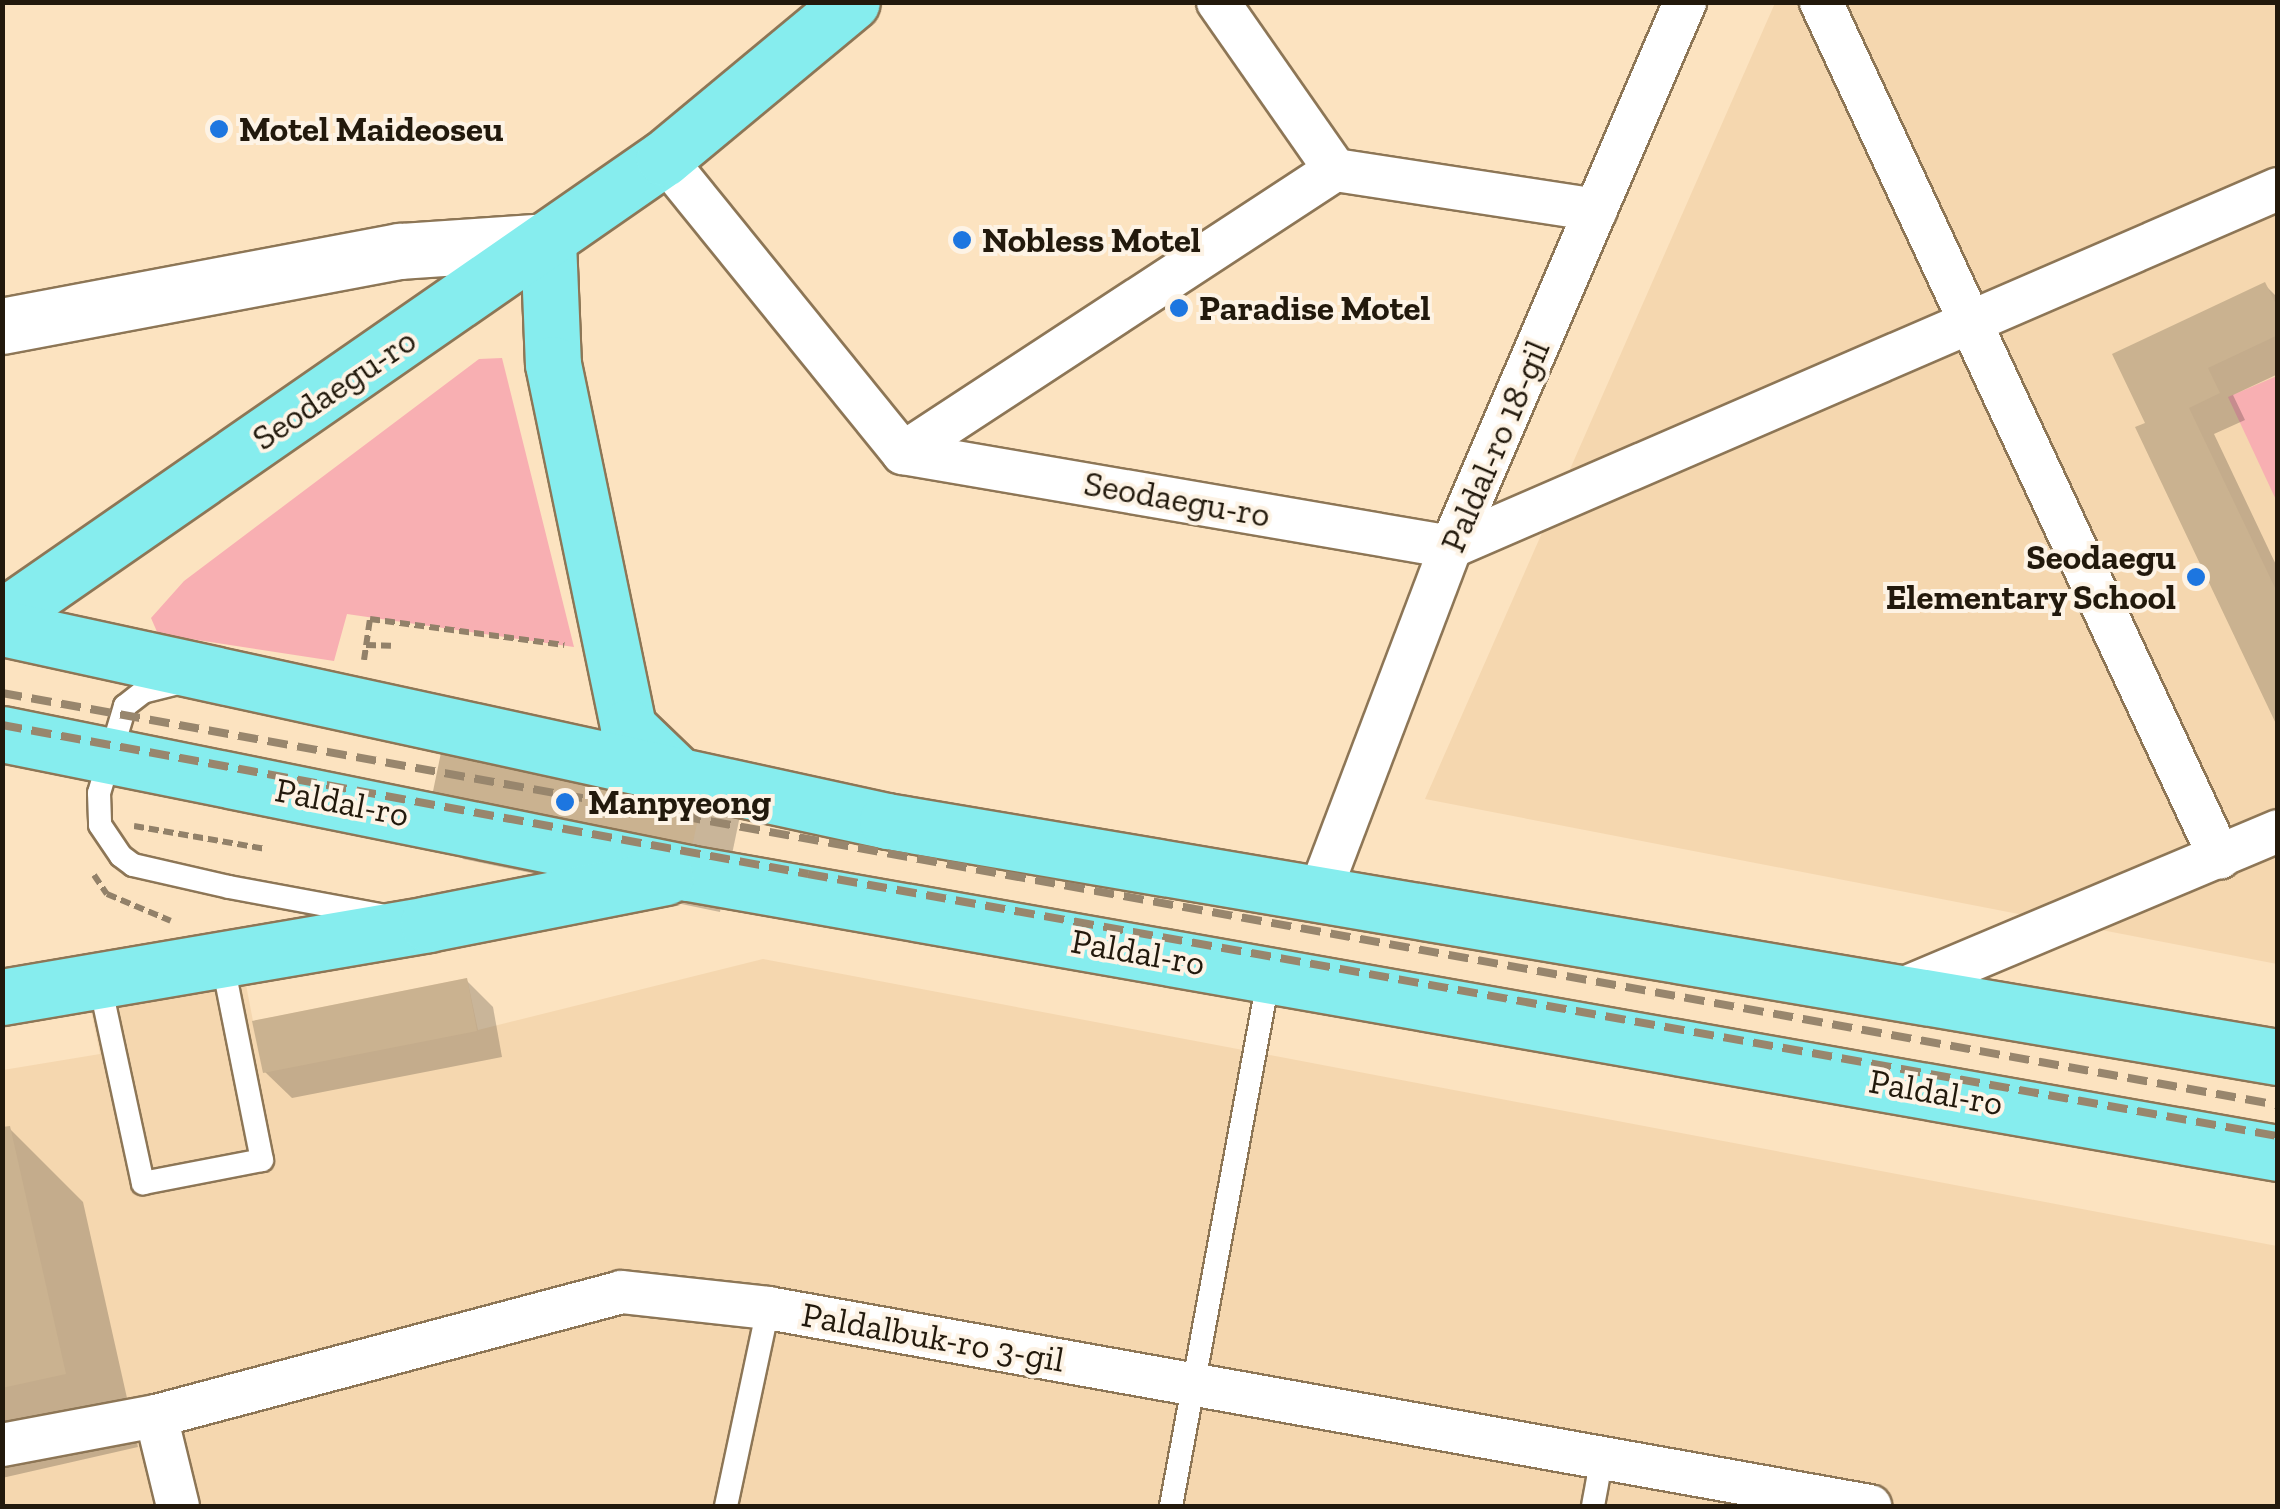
<!DOCTYPE html>
<style>
body{margin:0}
#map{position:relative;width:2280px;height:1509px;overflow:hidden;background:#fce3c0;font-family:"Zilla Slab",serif}
div>[style]{position:absolute}
.built>*{inset:0;background:#f5d7af}
.green>*{inset:0;background:#f8afb2}
.shadow>*{inset:0;background:#0003}
.building>*{inset:0;background:#cab290}
.path>*{height:6px;margin-top:-3px;transform-origin:0;background:repeating-linear-gradient(90deg,#928169 0 10px,transparent 0 15px)}
.roads{filter:drop-shadow(2px 0 #8d7656) drop-shadow(-2px 0 #8d7656) drop-shadow(0 2px #8d7656) drop-shadow(0 -2px #8d7656)}
.lane>*{height:22px;margin:-11px;padding:0 11px;transform-origin:11px;border-radius:11px;background:#fff}
.street>*{height:42px;margin:-21px;padding:0 21px;transform-origin:21px;border-radius:21px;background:#fff}
.secondary>*{height:55px;margin:-27.5px;padding:0 27.5px;transform-origin:27.5px;border-radius:27.5px;background:#fff}
.primary>*{height:55px;margin:-27.5px;padding:0 27.5px;transform-origin:27.5px;border-radius:27.5px;background:#86edee}
.rail>*{height:8px;margin-top:-4px;transform-origin:0;background:repeating-linear-gradient(90deg,#98866d 0 20px,transparent 0 30px)}
.dots>*{width:28px;height:28px;translate:-50% -50%;box-sizing:border-box;border:5px solid #fdf3e5;border-radius:50%}
span{translate:-50% -50%;white-space:nowrap;text-align:center;line-height:1.15;-webkit-text-stroke:8px #fdf3e5;paint-order:stroke}
.poi-label{font-size:35px;color:#22190c;font-weight:700}
.left{translate:0 -50%;text-align:left}
.right{translate:-100% -50%;text-align:right}
.street-label{font-size:35px;color:#22190c}
.frame{position:absolute;inset:0;border:5px solid #22190c;pointer-events:none}
</style>
<div id="map">
<div class="built">
<i style="clip-path:polygon(1775px 3px,2277px 3px,2277px 964px,1425px 799px)"></i>
<i style="clip-path:polygon(763px 959px,2277px 1246px,2277px 1506px,3px 1506px,3px 1070px,100px 1054px,88px 997px,243px 969px,253px 1021px,467px 978px,478px 1030px)"></i>
</div>
<div class="green">
<i style="clip-path:polygon(502px 358px,574px 647px,347px 614px,334px 661px,158px 634px,151px 618px,184px 581px,479px 359px)"></i>
<i style="clip-path:polygon(2277px 376px,2277px 502px,2228px 397px)"></i>
</div>
<div class="shadow">
<i style="clip-path:polygon(2265px 285px,2278px 298px,2278px 374px,2233px 395px,2245px 420px,2214px 434px,2278px 569px,2278px 723px,2148px 424px)"></i>
<i style="clip-path:polygon(450px 722px,741px 811px,720px 912px,463px 859px,428px 824px)"></i>
<i style="clip-path:polygon(467px 981px,493px 1007px,502px 1057px,292px 1098px,265px 1072px)"></i>
<i style="clip-path:polygon(9px 1128px,83px 1202px,138px 1447px,2px 1478px,2px 1130px)"></i>
</div>
<div class="building">
<i style="clip-path:polygon(2265px 282px,2278px 308px,2278px 335px,2208px 368px,2220px 393px,2189px 408px,2278px 594px,2278px 728px,2135px 427px,2145px 423px,2112px 354px)"></i>
<i style="clip-path:polygon(448px 719px,708px 773px,685px 879px,426px 825px)"></i>
<i style="clip-path:polygon(467px 978px,477px 1031px,263px 1073px,252px 1021px)"></i>
<i style="clip-path:polygon(10px 1126px,66px 1374px,2px 1388px,2px 1127px)"></i>
</div>
<div class="path">
<i style="left:366px;top:645px;width:25px;rotate:2deg"></i>
<i style="left:364px;top:660px;width:41px;rotate:-81.7deg"></i>
<i style="left:370px;top:619px;width:196px;rotate:7.6deg"></i>
<i style="left:134px;top:826px;width:134px;rotate:9.9deg"></i>
<i style="left:94px;top:875px;width:23px;rotate:56deg"></i>
<i style="left:107px;top:894px;width:69px;rotate:22.9deg"></i>
</div>
<div class="roads">
<div class="lane">
<i style="left:178px;top:683px;width:36px;rotate:166deg"></i>
<i style="left:143px;top:692px;width:23px;rotate:142deg"></i>
<i style="left:125px;top:706px;width:91px;rotate:106.6deg"></i>
<i style="left:99px;top:793px;width:32px;rotate:88deg"></i>
<i style="left:100px;top:825px;width:37px;rotate:56deg"></i>
<i style="left:121px;top:856px;width:15px;rotate:37deg"></i>
<i style="left:133px;top:865px;width:98px;rotate:12.9deg"></i>
<i style="left:229px;top:887px;width:154px;rotate:10.5deg"></i>
<i style="left:99px;top:980px;width:208px;rotate:77.8deg"></i>
<i style="left:143px;top:1183px;width:121px;rotate:-10.9deg"></i>
<i style="left:262px;top:1160px;width:205px;rotate:-101.3deg"></i>
<i style="left:726px;top:1506px;width:202px;rotate:-78deg"></i>
<i style="left:1171px;top:1506px;width:540px;rotate:-79.54deg"></i>
<i style="left:1593px;top:1506px;width:50px;rotate:-79.6deg"></i>
</div>
<div class="street">
<i style="left:1218px;top:2px;width:205px;rotate:55.1deg"></i>
<i style="left:1335px;top:170px;width:264px;rotate:8.7deg"></i>
<i style="left:1821px;top:2px;width:944px;rotate:65.01deg"></i>
<i style="left:664px;top:158px;width:380px;rotate:51deg"></i>
<i style="left:903px;top:453px;width:556px;rotate:9.73deg"></i>
<i style="left:903px;top:453px;width:516px;rotate:-33.23deg"></i>
<i style="left:1451px;top:547px;width:901px;rotate:-23.41deg"></i>
<i style="left:1319px;top:894px;width:371px;rotate:-69.2deg"></i>
<i style="left:1451px;top:547px;width:593px;rotate:-66.76deg"></i>
<i style="left:1893px;top:993px;width:418px;rotate:-22.8deg"></i>
<i style="left:156px;top:1416px;width:93px;rotate:76.3deg"></i>
<i style="left:2px;top:1445px;width:157px;rotate:-10.7deg"></i>
<i style="left:156px;top:1416px;width:481px;rotate:-14.9deg"></i>
<i style="left:621px;top:1292px;width:148px;rotate:6.2deg"></i>
<i style="left:768px;top:1308px;width:1120px;rotate:10.19deg"></i>
</div>
<div class="secondary">
<i style="left:2px;top:326px;width:405px;rotate:-10.7deg"></i>
<i style="left:400px;top:251px;width:148px;rotate:-3.9deg"></i>
</div>
<div class="primary">
<i style="left:548px;top:241px;width:123px;rotate:87.7deg"></i>
<i style="left:553px;top:364px;width:371px;rotate:78.3deg"></i>
<i style="left:628px;top:727px;width:74px;rotate:43.9deg"></i>
<i style="left:2px;top:617px;width:806px;rotate:-34.74deg"></i>
<i style="left:664px;top:158px;width:244px;rotate:-39.7deg"></i>
<i style="left:2px;top:628px;width:906px;rotate:12.3deg"></i>
<i style="left:887px;top:821px;width:1411px;rotate:9.63deg"></i>
<i style="left:2px;top:734px;width:700px;rotate:11.45deg"></i>
<i style="left:688px;top:873px;width:1614px;rotate:9.99deg"></i>
<i style="left:2px;top:997px;width:432px;rotate:-9.7deg"></i>
<i style="left:428px;top:924px;width:242px;rotate:-11.2deg"></i>
</div>
</div>
<div class="rail">
<i style="left:2px;top:693px;width:2313px;rotate:10.26deg"></i>
<i style="left:2px;top:725px;width:820px;rotate:10.47deg"></i>
<i style="left:808px;top:874px;width:1493px;rotate:10.11deg"></i>
</div>
<div class="dots">
<i style="left:219px;top:129px;background:#1d76e0"></i>
<i style="left:962px;top:240px;background:#1d76e0"></i>
<i style="left:1179px;top:308px;background:#1d76e0"></i>
<i style="left:2196px;top:577px;background:#1d76e0"></i>
<i style="left:565px;top:802px;background:#1d76e0"></i>
</div>
<div class="poi-label">
<span class="left" style="left:239px;top:129px">Motel Maideoseu</span>
<span class="left" style="left:982px;top:240px">Nobless Motel</span>
<span class="left" style="left:1199px;top:308px">Paradise Motel</span>
<span class="right" style="left:2176px;top:577px">Seodaegu<br>Elementary School</span>
<span class="left" style="left:588px;top:802px">Manpyeong</span>
</div>
<div class="street-label">
<span style="left:334px;top:389px;rotate:-34deg">Seodaegu-ro</span>
<span style="left:1495px;top:446px;rotate:-67deg">Paldal-ro 18-gil</span>
<span style="left:1177px;top:499px;rotate:10deg">Seodaegu-ro</span>
<span style="left:342px;top:802px;rotate:11deg">Paldal-ro</span>
<span style="left:1138px;top:952px;rotate:10deg">Paldal-ro</span>
<span style="left:1936px;top:1092px;rotate:10deg">Paldal-ro</span>
<span style="left:933px;top:1337px;rotate:10deg">Paldalbuk-ro 3-gil</span>
</div>
<div class="frame"></div>
</div>
